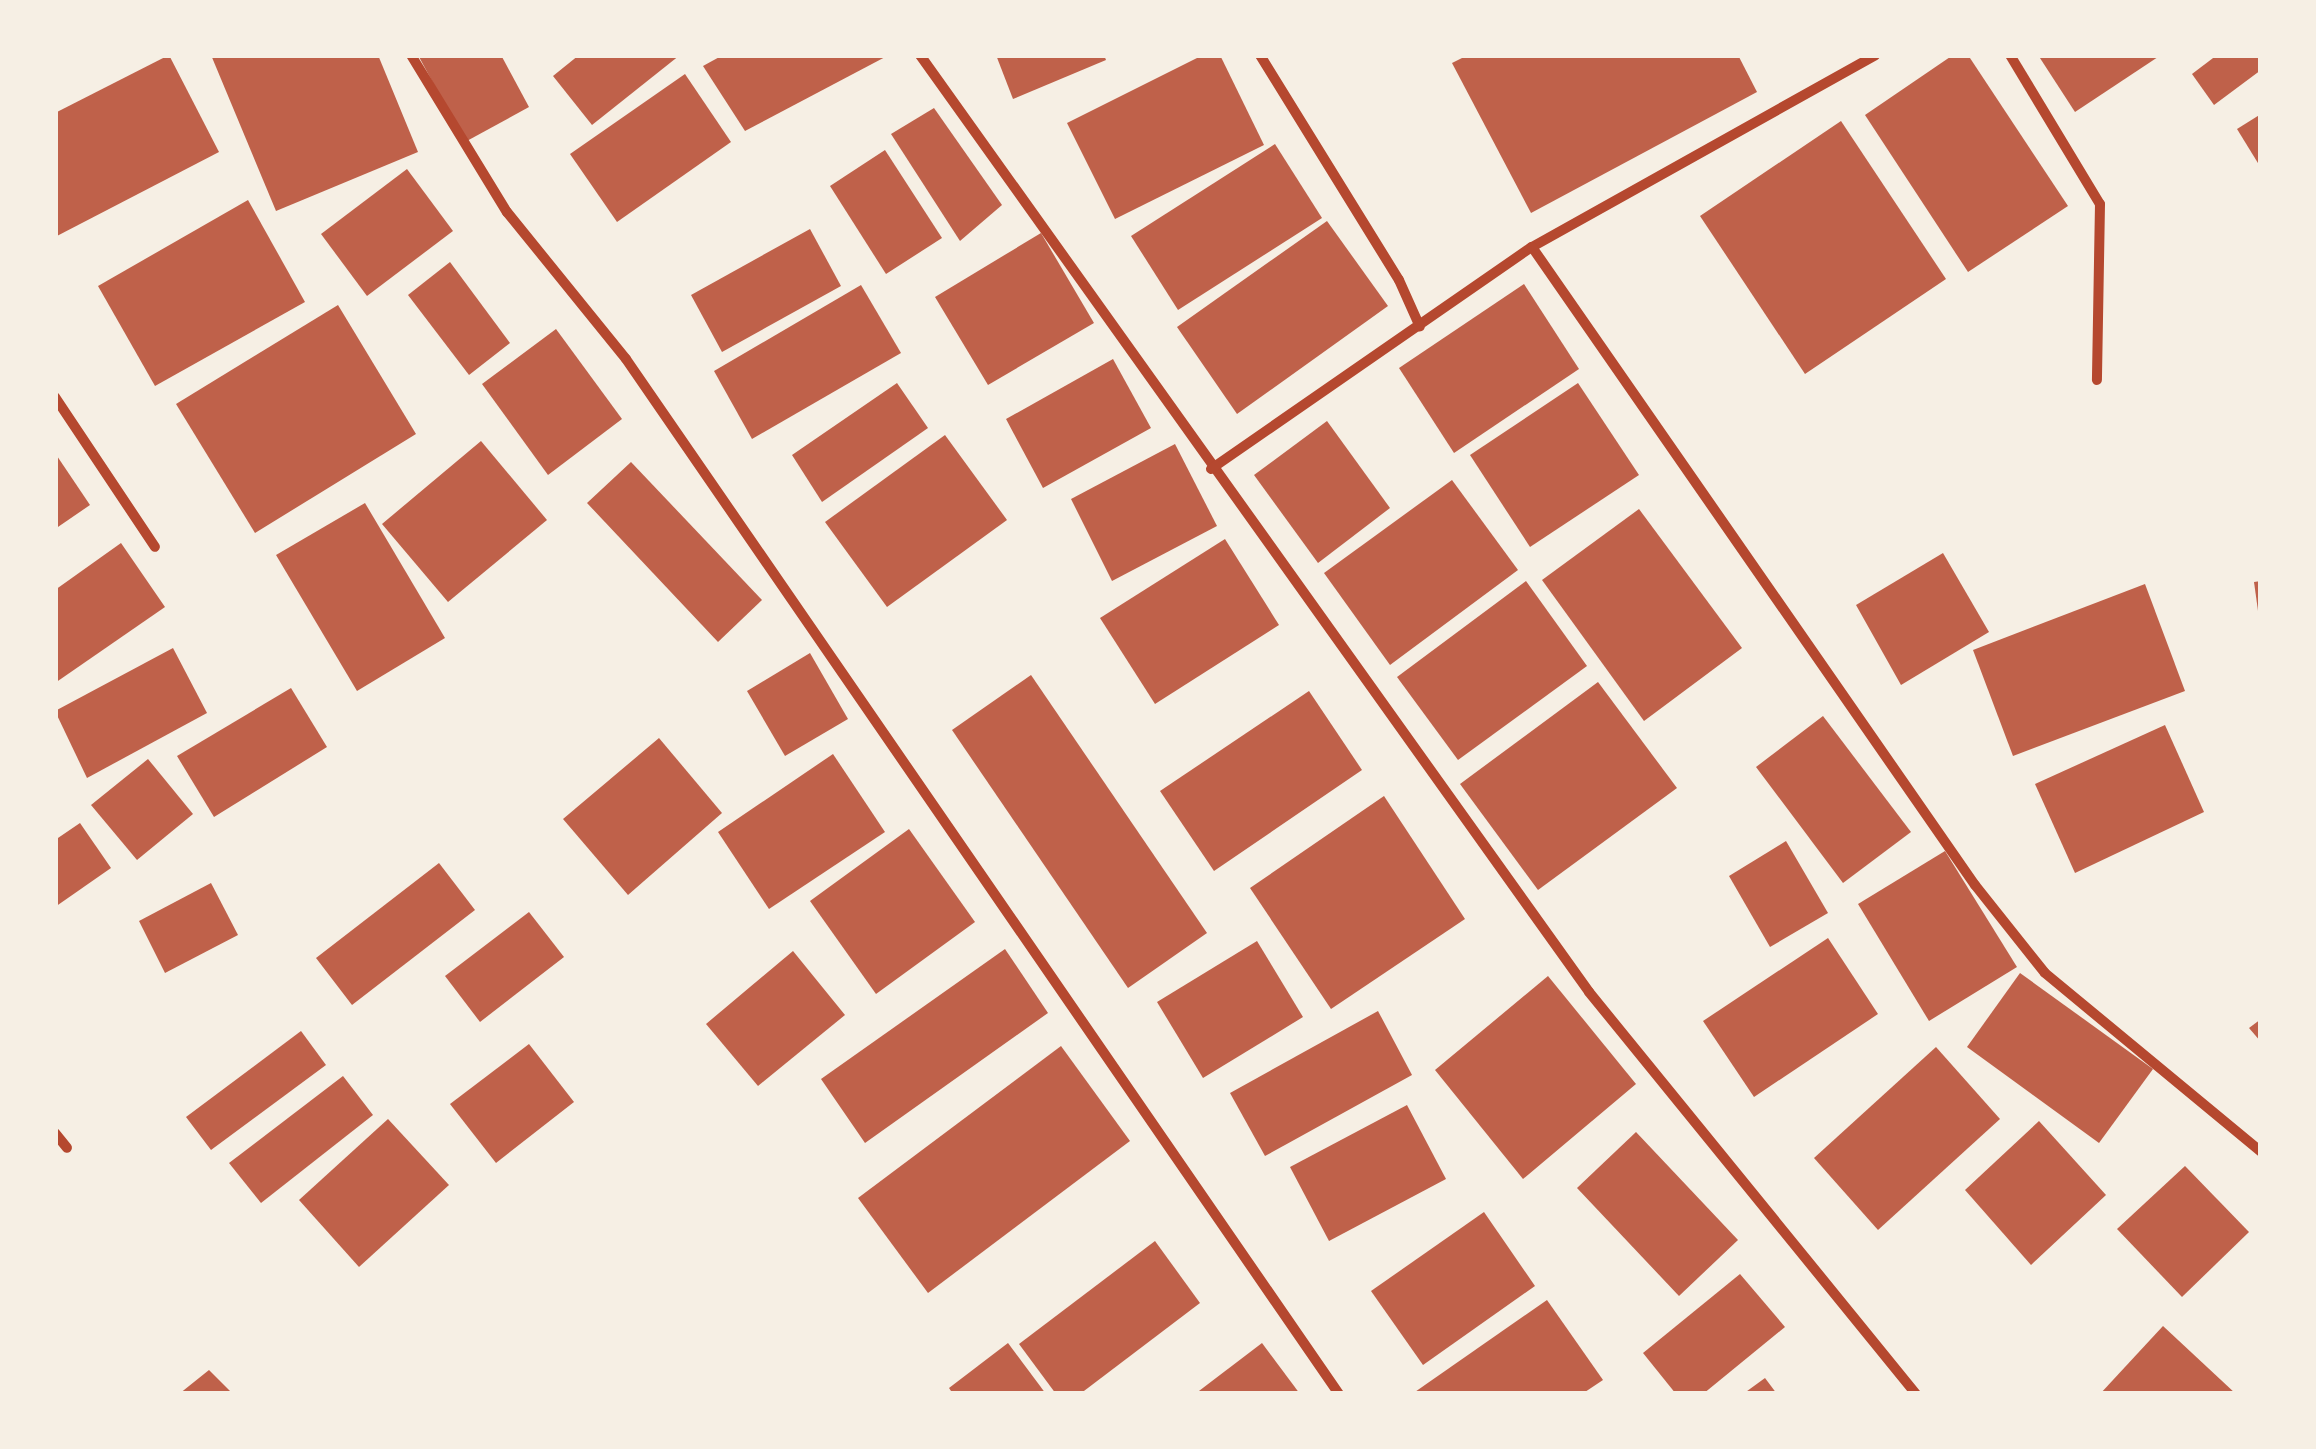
<!DOCTYPE html>
<style>
body{margin:0}
#map{position:relative;width:2316px;height:1449px;overflow:hidden;background:#f6efe4;font-family:"Roboto Condensed",sans-serif}
div>[style]{position:absolute}
.building>*{inset:0;background:#bf614a}
.minor>*{height:10px;margin:-5px;padding:0 5px;transform-origin:5px;border-radius:5px;background:#b5482f}
span{translate:-50% -50%;white-space:nowrap;text-align:center;line-height:1.15;-webkit-text-stroke:8px #f6efe4;paint-order:stroke}
.frame{position:absolute;inset:0;border:58px solid #f6efe4;pointer-events:none}
</style>
<div id="map">
<div class="building">
<i style="clip-path:polygon(169px 55px,219px 152px,55px 237px,55px 113px)"></i>
<i style="clip-path:polygon(211px 55px,378px 55px,418px 152px,276px 211px)"></i>
<i style="clip-path:polygon(418px 55px,501px 55px,529px 107px,465px 142px)"></i>
<i style="clip-path:polygon(579px 55px,680px 55px,592px 125px,553px 76px)"></i>
<i style="clip-path:polygon(723px 55px,889px 55px,745px 131px,703px 66px)"></i>
<i style="clip-path:polygon(996px 55px,1104px 55px,1106px 60px,1013px 99px)"></i>
<i style="clip-path:polygon(1203px 55px,1220px 55px,1264px 145px,1115px 219px,1067px 123px)"></i>
<i style="clip-path:polygon(1468px 55px,1738px 55px,1757px 92px,1531px 213px,1452px 63px)"></i>
<i style="clip-path:polygon(1953px 55px,1968px 55px,2068px 206px,1968px 272px,1865px 115px)"></i>
<i style="clip-path:polygon(2038px 55px,2161px 55px,2075px 112px)"></i>
<i style="clip-path:polygon(2217px 55px,2258px 55px,2261px 70px,2214px 105px,2192px 74px)"></i>
<i style="clip-path:polygon(685px 74px,731px 142px,617px 222px,570px 154px)"></i>
<i style="clip-path:polygon(934px 108px,1002px 205px,960px 241px,891px 134px)"></i>
<i style="clip-path:polygon(2261px 114px,2261px 168px,2237px 129px)"></i>
<i style="clip-path:polygon(1841px 121px,1946px 279px,1805px 374px,1700px 216px)"></i>
<i style="clip-path:polygon(1275px 144px,1322px 218px,1178px 310px,1131px 236px)"></i>
<i style="clip-path:polygon(885px 150px,942px 238px,886px 274px,830px 186px)"></i>
<i style="clip-path:polygon(407px 169px,453px 231px,367px 296px,321px 234px)"></i>
<i style="clip-path:polygon(248px 200px,305px 302px,155px 386px,98px 286px)"></i>
<i style="clip-path:polygon(1327px 221px,1388px 306px,1237px 414px,1177px 327px)"></i>
<i style="clip-path:polygon(810px 229px,841px 286px,722px 352px,691px 295px)"></i>
<i style="clip-path:polygon(1041px 233px,1094px 323px,988px 385px,935px 297px)"></i>
<i style="clip-path:polygon(450px 262px,510px 343px,469px 375px,408px 295px)"></i>
<i style="clip-path:polygon(1524px 284px,1579px 369px,1454px 453px,1399px 368px)"></i>
<i style="clip-path:polygon(861px 285px,901px 353px,752px 439px,714px 371px)"></i>
<i style="clip-path:polygon(338px 305px,416px 434px,255px 533px,176px 404px)"></i>
<i style="clip-path:polygon(556px 329px,622px 419px,548px 475px,482px 384px)"></i>
<i style="clip-path:polygon(1113px 359px,1151px 428px,1043px 488px,1006px 419px)"></i>
<i style="clip-path:polygon(897px 383px,928px 428px,822px 502px,792px 455px)"></i>
<i style="clip-path:polygon(1578px 383px,1639px 475px,1530px 547px,1470px 455px)"></i>
<i style="clip-path:polygon(1327px 421px,1390px 508px,1318px 563px,1254px 475px)"></i>
<i style="clip-path:polygon(945px 435px,1007px 520px,887px 607px,825px 522px)"></i>
<i style="clip-path:polygon(481px 441px,547px 520px,448px 602px,382px 524px)"></i>
<i style="clip-path:polygon(1175px 444px,1217px 526px,1112px 581px,1071px 499px)"></i>
<i style="clip-path:polygon(55px 453px,90px 505px,55px 529px)"></i>
<i style="clip-path:polygon(631px 462px,762px 600px,718px 642px,587px 503px)"></i>
<i style="clip-path:polygon(1452px 480px,1518px 570px,1390px 665px,1324px 573px)"></i>
<i style="clip-path:polygon(365px 503px,445px 638px,357px 691px,276px 555px)"></i>
<i style="clip-path:polygon(1639px 509px,1742px 648px,1644px 721px,1542px 580px)"></i>
<i style="clip-path:polygon(1225px 539px,1279px 625px,1155px 704px,1100px 618px)"></i>
<i style="clip-path:polygon(121px 543px,165px 607px,55px 683px,55px 590px)"></i>
<i style="clip-path:polygon(1943px 553px,1989px 632px,1901px 685px,1856px 605px)"></i>
<i style="clip-path:polygon(1526px 581px,1587px 666px,1458px 760px,1397px 677px)"></i>
<i style="clip-path:polygon(2261px 581px,2261px 618px,2259px 618px,2254px 582px)"></i>
<i style="clip-path:polygon(2145px 584px,2185px 691px,2013px 756px,1973px 650px)"></i>
<i style="clip-path:polygon(173px 648px,207px 713px,87px 778px,55px 711px)"></i>
<i style="clip-path:polygon(810px 653px,848px 719px,785px 756px,747px 691px)"></i>
<i style="clip-path:polygon(1031px 675px,1207px 933px,1128px 988px,952px 730px)"></i>
<i style="clip-path:polygon(1598px 682px,1677px 788px,1538px 890px,1460px 784px)"></i>
<i style="clip-path:polygon(291px 688px,327px 747px,214px 817px,177px 756px)"></i>
<i style="clip-path:polygon(1309px 691px,1362px 770px,1214px 871px,1160px 791px)"></i>
<i style="clip-path:polygon(1823px 716px,1911px 832px,1843px 883px,1756px 767px)"></i>
<i style="clip-path:polygon(2165px 725px,2204px 812px,2075px 873px,2035px 784px)"></i>
<i style="clip-path:polygon(659px 738px,722px 813px,628px 895px,563px 819px)"></i>
<i style="clip-path:polygon(833px 754px,885px 832px,769px 909px,718px 832px)"></i>
<i style="clip-path:polygon(148px 759px,193px 814px,137px 860px,91px 805px)"></i>
<i style="clip-path:polygon(1384px 796px,1465px 919px,1331px 1009px,1250px 888px)"></i>
<i style="clip-path:polygon(80px 823px,111px 868px,55px 907px,55px 840px)"></i>
<i style="clip-path:polygon(909px 829px,975px 922px,876px 994px,810px 901px)"></i>
<i style="clip-path:polygon(1786px 841px,1828px 913px,1770px 947px,1729px 876px)"></i>
<i style="clip-path:polygon(1945px 851px,2017px 967px,1929px 1021px,1858px 904px)"></i>
<i style="clip-path:polygon(439px 863px,475px 910px,352px 1005px,316px 958px)"></i>
<i style="clip-path:polygon(211px 883px,238px 935px,165px 973px,139px 921px)"></i>
<i style="clip-path:polygon(529px 912px,564px 957px,480px 1022px,445px 976px)"></i>
<i style="clip-path:polygon(1828px 938px,1878px 1014px,1754px 1097px,1703px 1021px)"></i>
<i style="clip-path:polygon(1257px 941px,1303px 1017px,1203px 1078px,1157px 1002px)"></i>
<i style="clip-path:polygon(1005px 949px,1048px 1013px,865px 1143px,821px 1079px)"></i>
<i style="clip-path:polygon(793px 951px,845px 1015px,758px 1086px,706px 1024px)"></i>
<i style="clip-path:polygon(2020px 973px,2153px 1069px,2099px 1143px,1967px 1047px)"></i>
<i style="clip-path:polygon(1548px 976px,1636px 1084px,1523px 1179px,1435px 1070px)"></i>
<i style="clip-path:polygon(1378px 1011px,1412px 1075px,1265px 1156px,1230px 1093px)"></i>
<i style="clip-path:polygon(2261px 1019px,2261px 1042px,2249px 1028px)"></i>
<i style="clip-path:polygon(301px 1031px,326px 1065px,211px 1150px,186px 1117px)"></i>
<i style="clip-path:polygon(529px 1044px,574px 1102px,496px 1163px,450px 1104px)"></i>
<i style="clip-path:polygon(1061px 1046px,1130px 1141px,928px 1293px,858px 1198px)"></i>
<i style="clip-path:polygon(1936px 1047px,2000px 1119px,1878px 1230px,1814px 1158px)"></i>
<i style="clip-path:polygon(343px 1076px,373px 1115px,261px 1203px,229px 1163px)"></i>
<i style="clip-path:polygon(1407px 1105px,1446px 1179px,1329px 1241px,1290px 1167px)"></i>
<i style="clip-path:polygon(388px 1119px,449px 1185px,359px 1267px,299px 1200px)"></i>
<i style="clip-path:polygon(2039px 1121px,2106px 1195px,2031px 1265px,1965px 1190px)"></i>
<i style="clip-path:polygon(1636px 1132px,1738px 1240px,1679px 1296px,1577px 1188px)"></i>
<i style="clip-path:polygon(2185px 1166px,2249px 1232px,2182px 1297px,2117px 1229px)"></i>
<i style="clip-path:polygon(1484px 1212px,1535px 1286px,1423px 1365px,1371px 1291px)"></i>
<i style="clip-path:polygon(1155px 1241px,1200px 1303px,1080px 1394px,1056px 1394px,1019px 1344px)"></i>
<i style="clip-path:polygon(1740px 1274px,1785px 1327px,1703px 1394px,1676px 1394px,1643px 1353px)"></i>
<i style="clip-path:polygon(1547px 1300px,1603px 1380px,1582px 1394px,1412px 1394px)"></i>
<i style="clip-path:polygon(2163px 1326px,2236px 1394px,2100px 1394px)"></i>
<i style="clip-path:polygon(1008px 1343px,1046px 1394px,953px 1394px,949px 1388px)"></i>
<i style="clip-path:polygon(1262px 1343px,1300px 1394px,1195px 1394px)"></i>
<i style="clip-path:polygon(209px 1370px,233px 1394px,179px 1394px)"></i>
<i style="clip-path:polygon(1765px 1378px,1777px 1394px,1743px 1394px)"></i>
</div>
<div class="minor">
<i style="left:411px;top:55px;width:184px;rotate:58.6deg"></i>
<i style="left:507px;top:212px;width:189px;rotate:51deg"></i>
<i style="left:626px;top:359px;width:1257px;rotate:55.44deg"></i>
<i style="left:920px;top:55px;width:1151px;rotate:54.47deg"></i>
<i style="left:1589px;top:992px;width:518px;rotate:50.87deg"></i>
<i style="left:1260px;top:55px;width:264px;rotate:58.3deg"></i>
<i style="left:1399px;top:280px;width:51px;rotate:65.9deg"></i>
<i style="left:2010px;top:55px;width:174px;rotate:58.9deg"></i>
<i style="left:2100px;top:204px;width:176px;rotate:91deg"></i>
<i style="left:1532px;top:247px;width:393px;rotate:-29.2deg"></i>
<i style="left:55px;top:397px;width:180px;rotate:56.3deg"></i>
<i style="left:1211px;top:469px;width:390px;rotate:-34.7deg"></i>
<i style="left:1532px;top:247px;width:777px;rotate:55.23deg"></i>
<i style="left:1975px;top:885px;width:112px;rotate:51.5deg"></i>
<i style="left:2045px;top:973px;width:281px;rotate:39.6deg"></i>
<i style="left:55px;top:1133px;width:19px;rotate:51deg"></i>
</div>
<div class="frame"></div>
</div>
